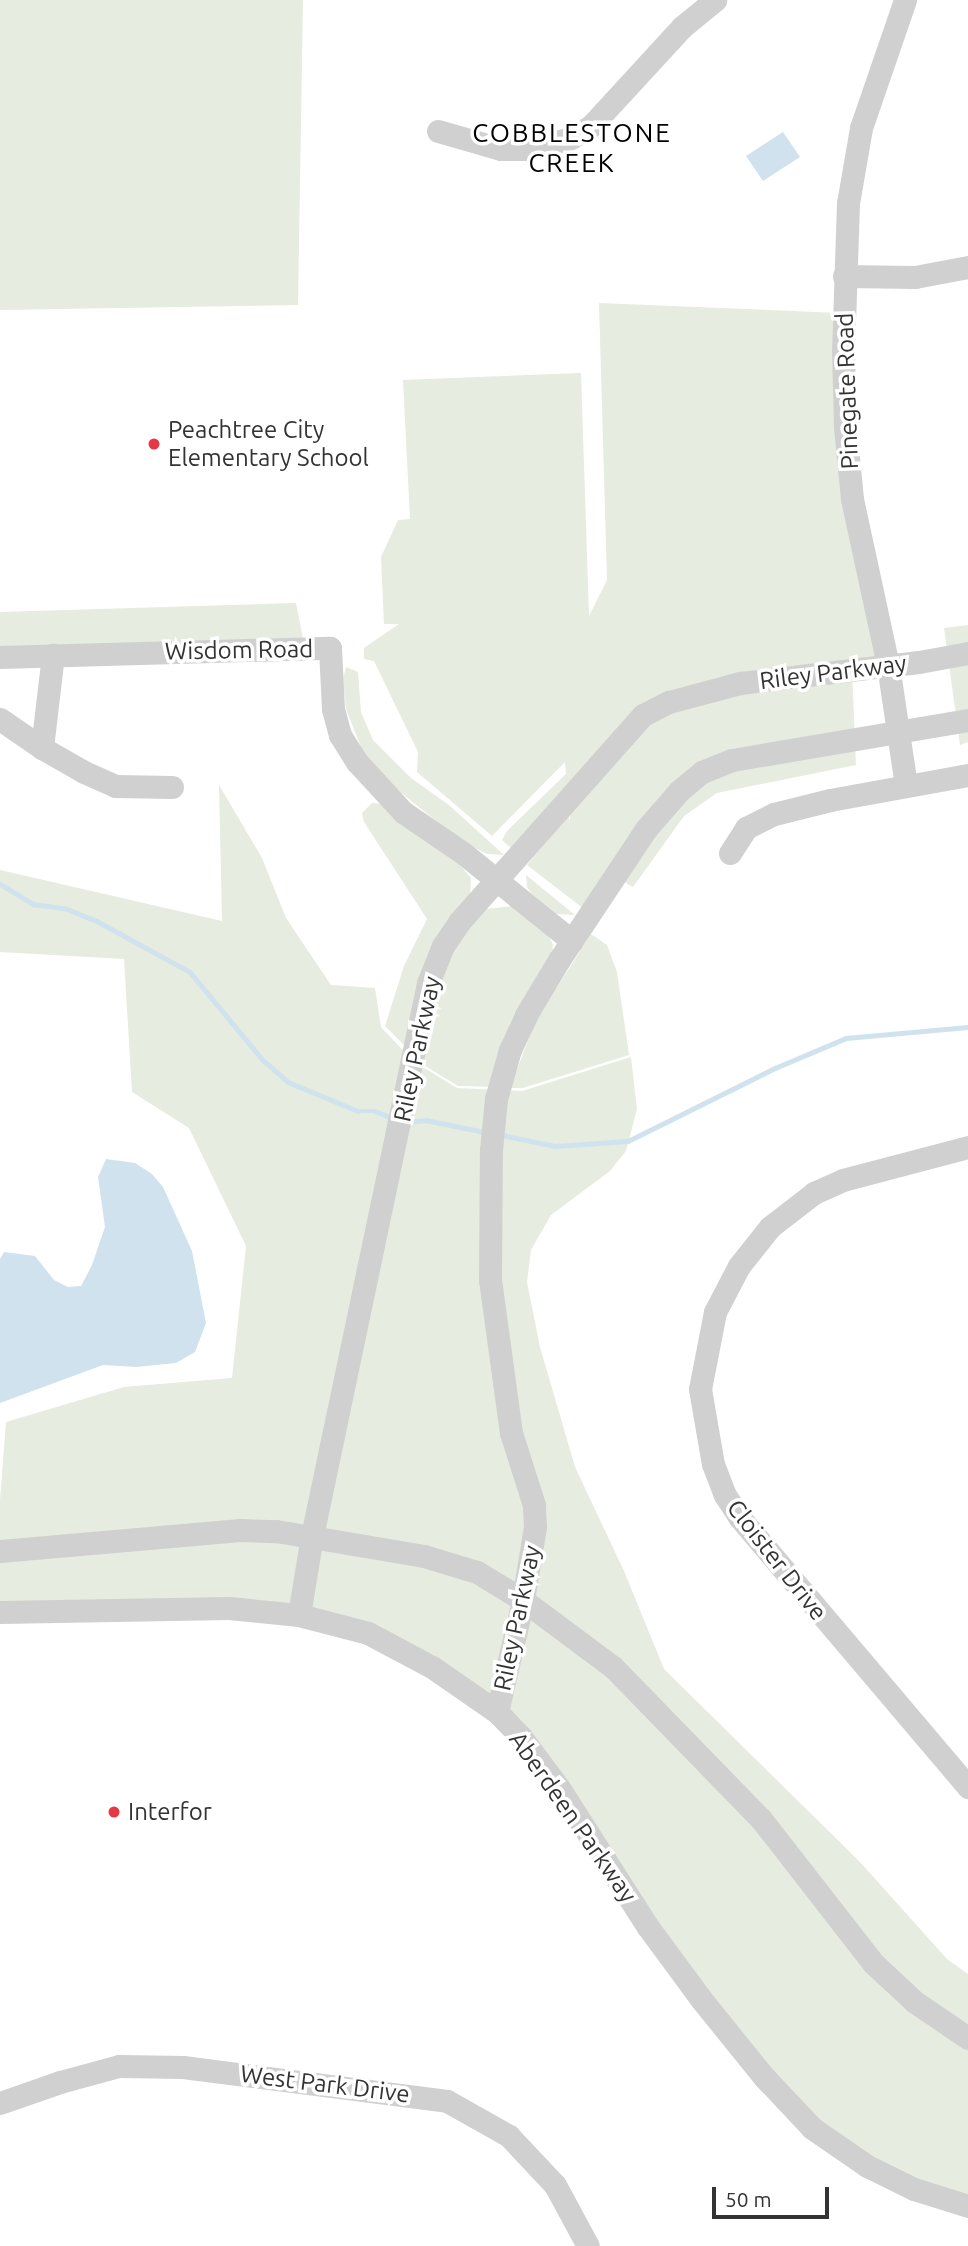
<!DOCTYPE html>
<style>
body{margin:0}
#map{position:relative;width:968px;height:2246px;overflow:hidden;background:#fff;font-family:Ubuntu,sans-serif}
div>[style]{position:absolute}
.green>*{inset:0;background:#e6ecdf}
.water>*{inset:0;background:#cfe2ee}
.stream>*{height:4.5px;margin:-2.25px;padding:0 2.25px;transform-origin:2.25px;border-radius:2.25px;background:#cfe2ee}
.minor>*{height:23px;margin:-11.5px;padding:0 11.5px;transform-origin:11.5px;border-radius:11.5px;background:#d0d0d0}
.dots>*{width:19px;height:19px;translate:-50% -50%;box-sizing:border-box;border:4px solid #fff;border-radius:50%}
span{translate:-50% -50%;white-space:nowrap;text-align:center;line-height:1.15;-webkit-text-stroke:7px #fff;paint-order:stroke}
.street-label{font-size:24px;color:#333}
.poi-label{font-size:24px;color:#333}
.left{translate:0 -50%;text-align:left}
.neighbourhood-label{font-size:26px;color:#000;letter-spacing:2px}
.scale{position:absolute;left:712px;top:2187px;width:117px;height:32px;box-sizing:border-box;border:4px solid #333;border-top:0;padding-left:9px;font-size:21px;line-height:24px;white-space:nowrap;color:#333;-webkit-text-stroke:5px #fff;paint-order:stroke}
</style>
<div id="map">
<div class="green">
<i style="clip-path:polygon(0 0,303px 0,298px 305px,0 310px)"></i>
<i style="clip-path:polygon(599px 303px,841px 313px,849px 475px,888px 665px,852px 670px,856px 765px,717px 793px,684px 816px,633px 887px,605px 871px,584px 909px,527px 865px,568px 815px,570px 821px,567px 790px,512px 849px,502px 840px,507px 831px,566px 774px,565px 762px,492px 836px,417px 772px,418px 752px,374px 661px,364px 659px,364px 648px,399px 624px,384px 624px,381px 557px,398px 520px,410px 519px,403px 380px,581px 373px,589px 616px,607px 580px)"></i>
<i style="clip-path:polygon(296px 603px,303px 639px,0 649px,0 612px)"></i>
<i style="clip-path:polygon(968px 625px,968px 742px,960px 745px,944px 628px)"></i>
<i style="clip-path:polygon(346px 667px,358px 672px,361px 712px,373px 740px,411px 778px,449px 805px,504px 855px,487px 854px,461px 841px,394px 787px,363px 752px,346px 709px,343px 679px)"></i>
<i style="clip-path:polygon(219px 785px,262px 858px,286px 918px,331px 985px,375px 988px,381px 1027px,413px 1061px,457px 1088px,522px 1091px,631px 1057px,637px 1109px,626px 1151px,610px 1171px,551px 1215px,531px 1250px,527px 1282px,540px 1347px,575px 1467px,624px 1571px,664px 1669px,860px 1862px,947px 1959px,968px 1974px,968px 2203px,914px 2189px,780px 2094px,497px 1712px,432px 1667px,299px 1615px,0 1613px,0 1500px,6px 1422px,124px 1387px,232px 1378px,246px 1246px,189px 1128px,132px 1092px,124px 959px,0 952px,0 870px,222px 921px)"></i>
<i style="clip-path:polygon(372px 803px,387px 804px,460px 865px,471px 878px,470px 901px,410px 1051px,385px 1026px,404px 966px,427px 919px,364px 822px,362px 813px)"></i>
<i style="clip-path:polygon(526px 875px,575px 915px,557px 914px,532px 894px,527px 887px)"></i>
<i style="clip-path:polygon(514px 906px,547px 931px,553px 945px,551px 965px,495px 1087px,458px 1086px,417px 1061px,441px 975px,463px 936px,485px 909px)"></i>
<i style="clip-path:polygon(591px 934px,607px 945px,617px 972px,629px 1055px,523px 1088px,510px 1088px,535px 1022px)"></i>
</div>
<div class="water">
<i style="clip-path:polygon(783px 132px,800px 157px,763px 181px,746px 156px)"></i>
<i style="clip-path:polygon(106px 1159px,135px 1163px,152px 1174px,163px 1187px,192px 1251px,206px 1323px,195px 1352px,176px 1363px,136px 1367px,103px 1365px,0 1403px,0 1259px,4px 1252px,35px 1256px,54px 1280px,68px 1287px,81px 1286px,92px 1265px,105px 1227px,98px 1177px)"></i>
</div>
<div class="stream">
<i style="left:0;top:884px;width:39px;rotate:31deg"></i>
<i style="left:33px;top:904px;width:34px;rotate:8deg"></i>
<i style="left:67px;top:909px;width:32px;rotate:22deg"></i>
<i style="left:97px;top:921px;width:106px;rotate:28.7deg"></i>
<i style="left:190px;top:972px;width:114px;rotate:50.3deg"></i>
<i style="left:263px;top:1060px;width:33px;rotate:41deg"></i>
<i style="left:288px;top:1082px;width:76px;rotate:22.5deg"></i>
<i style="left:358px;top:1111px;width:17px"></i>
<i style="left:375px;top:1111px;width:18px;rotate:22deg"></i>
<i style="left:408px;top:1122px;width:18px;rotate:-6deg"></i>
<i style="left:426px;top:1120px;width:59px;rotate:11.7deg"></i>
<i style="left:502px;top:1135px;width:54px;rotate:11.7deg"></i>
<i style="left:555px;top:1146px;width:73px;rotate:-3.9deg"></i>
<i style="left:628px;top:1141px;width:164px;rotate:-26.4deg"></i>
<i style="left:775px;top:1068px;width:77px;rotate:-22.9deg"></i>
<i style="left:846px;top:1038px;width:122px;rotate:-5.2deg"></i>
</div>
<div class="minor">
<i style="left:905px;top:0;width:135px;rotate:109deg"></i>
<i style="left:861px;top:128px;width:76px;rotate:99.8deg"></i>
<i style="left:848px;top:203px;width:148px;rotate:91.9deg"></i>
<i style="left:843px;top:351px;width:76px;rotate:88.5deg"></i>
<i style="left:845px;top:427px;width:72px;rotate:84.4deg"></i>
<i style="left:852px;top:499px;width:170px;rotate:77.8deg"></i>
<i style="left:888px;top:665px;width:122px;rotate:81.5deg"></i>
<i style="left:438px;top:131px;width:66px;rotate:15.9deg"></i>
<i style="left:501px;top:149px;width:28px"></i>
<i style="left:529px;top:149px;width:43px;rotate:-14.7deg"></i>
<i style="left:571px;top:138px;width:23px;rotate:-31deg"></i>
<i style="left:591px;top:126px;width:134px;rotate:-47.4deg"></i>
<i style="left:682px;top:27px;width:43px;rotate:-39.3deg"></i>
<i style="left:844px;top:276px;width:71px;rotate:0.8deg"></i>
<i style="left:915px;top:277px;width:54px;rotate:-10.7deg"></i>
<i style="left:0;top:657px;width:330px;rotate:-1.6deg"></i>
<i style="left:330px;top:648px;width:61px;rotate:87.2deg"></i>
<i style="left:333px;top:709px;width:27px;rotate:75deg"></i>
<i style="left:340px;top:735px;width:32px;rotate:58deg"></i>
<i style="left:357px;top:762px;width:68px;rotate:47.4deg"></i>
<i style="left:403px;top:812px;width:73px;rotate:34.3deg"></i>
<i style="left:463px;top:853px;width:140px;rotate:38.9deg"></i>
<i style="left:0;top:719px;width:51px;rotate:34.6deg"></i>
<i style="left:42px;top:748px;width:48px;rotate:29.7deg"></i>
<i style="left:84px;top:772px;width:34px;rotate:24deg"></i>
<i style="left:115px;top:786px;width:57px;rotate:1deg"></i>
<i style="left:42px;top:748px;width:94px;rotate:-83.3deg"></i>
<i style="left:730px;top:853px;width:30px;rotate:-57deg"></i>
<i style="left:746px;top:828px;width:31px;rotate:-27deg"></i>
<i style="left:774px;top:814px;width:58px;rotate:-14deg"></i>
<i style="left:830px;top:800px;width:140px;rotate:-10.3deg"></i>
<i style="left:968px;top:1147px;width:129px;rotate:165.2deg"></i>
<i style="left:843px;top:1180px;width:32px;rotate:156deg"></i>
<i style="left:814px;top:1193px;width:56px;rotate:142.3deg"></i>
<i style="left:770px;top:1227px;width:50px;rotate:128.5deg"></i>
<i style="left:739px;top:1266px;width:52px;rotate:117.6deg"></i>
<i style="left:715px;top:1312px;width:78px;rotate:101deg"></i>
<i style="left:700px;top:1389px;width:76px;rotate:80.2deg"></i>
<i style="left:713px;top:1464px;width:33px;rotate:69deg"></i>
<i style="left:725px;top:1495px;width:27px;rotate:57deg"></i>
<i style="left:740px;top:1518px;width:353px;rotate:49.7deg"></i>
<i style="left:0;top:1551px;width:241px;rotate:-5deg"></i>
<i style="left:240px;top:1530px;width:36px;rotate:2deg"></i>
<i style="left:276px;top:1531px;width:150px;rotate:9.6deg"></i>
<i style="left:424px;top:1556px;width:55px;rotate:16.8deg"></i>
<i style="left:477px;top:1572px;width:54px;rotate:31.3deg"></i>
<i style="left:523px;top:1600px;width:112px;rotate:36.7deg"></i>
<i style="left:613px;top:1667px;width:212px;rotate:45.8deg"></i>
<i style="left:761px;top:1819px;width:182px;rotate:52.1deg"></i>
<i style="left:873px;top:1963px;width:57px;rotate:42.9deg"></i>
<i style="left:915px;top:2002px;width:64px;rotate:34.2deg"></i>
<i style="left:0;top:1612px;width:229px;rotate:-1deg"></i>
<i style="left:229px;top:1608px;width:70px;rotate:5.7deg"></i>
<i style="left:299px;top:1615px;width:71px;rotate:14.6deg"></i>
<i style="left:368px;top:1633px;width:72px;rotate:28deg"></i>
<i style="left:432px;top:1667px;width:79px;rotate:34.7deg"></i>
<i style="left:497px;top:1712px;width:35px;rotate:46deg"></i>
<i style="left:521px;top:1737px;width:64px;rotate:53.3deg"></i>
<i style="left:559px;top:1788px;width:165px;rotate:57.4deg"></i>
<i style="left:648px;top:1927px;width:89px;rotate:53.6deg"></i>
<i style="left:701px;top:1999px;width:100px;rotate:51.1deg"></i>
<i style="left:764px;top:2077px;width:70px;rotate:46.7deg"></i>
<i style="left:812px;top:2128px;width:67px;rotate:34.6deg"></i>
<i style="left:867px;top:2166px;width:52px;rotate:26.1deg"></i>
<i style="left:914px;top:2189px;width:57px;rotate:17.5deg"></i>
<i style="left:299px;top:1615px;width:80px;rotate:-80.7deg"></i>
<i style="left:312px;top:1536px;width:565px;rotate:-78.15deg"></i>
<i style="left:428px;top:983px;width:40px;rotate:-68deg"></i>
<i style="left:443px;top:946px;width:29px;rotate:-56deg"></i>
<i style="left:459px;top:922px;width:277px;rotate:-48.4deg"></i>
<i style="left:643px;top:715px;width:29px;rotate:-27deg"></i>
<i style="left:669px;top:702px;width:73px;rotate:-15deg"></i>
<i style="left:740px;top:683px;width:180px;rotate:-6.7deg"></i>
<i style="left:919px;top:662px;width:50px;rotate:-10.4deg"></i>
<i style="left:497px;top:1712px;width:115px;rotate:-76.9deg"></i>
<i style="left:523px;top:1600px;width:74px;rotate:-80.7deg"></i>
<i style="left:535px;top:1527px;width:22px;rotate:-93deg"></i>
<i style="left:534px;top:1505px;width:76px;rotate:-107.7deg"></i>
<i style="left:511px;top:1433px;width:154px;rotate:-97.8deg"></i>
<i style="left:490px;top:1280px;width:130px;rotate:-89.6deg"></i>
<i style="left:491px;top:1150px;width:51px;rotate:-84.4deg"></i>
<i style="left:496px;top:1099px;width:51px;rotate:-74.1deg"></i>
<i style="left:510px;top:1050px;width:38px;rotate:-65deg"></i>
<i style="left:526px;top:1015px;width:64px;rotate:-59deg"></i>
<i style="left:559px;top:960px;width:157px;rotate:-56.4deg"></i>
<i style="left:646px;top:829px;width:50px;rotate:-49deg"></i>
<i style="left:679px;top:791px;width:30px;rotate:-40deg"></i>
<i style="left:702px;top:772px;width:32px;rotate:-22deg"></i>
<i style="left:732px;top:760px;width:239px;rotate:-9.6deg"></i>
<i style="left:0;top:2103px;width:64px;rotate:-19.3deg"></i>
<i style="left:60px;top:2082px;width:61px;rotate:-15.2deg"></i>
<i style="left:119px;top:2066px;width:64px;rotate:0.9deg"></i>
<i style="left:183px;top:2067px;width:266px;rotate:7.3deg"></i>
<i style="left:447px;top:2101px;width:71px;rotate:29.4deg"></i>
<i style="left:509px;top:2136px;width:67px;rotate:46.8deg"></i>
<i style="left:555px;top:2185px;width:69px;rotate:61.6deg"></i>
</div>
<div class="dots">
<i style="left:154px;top:444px;background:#e63946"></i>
<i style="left:114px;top:1812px;background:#e63946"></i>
</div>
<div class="street-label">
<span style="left:847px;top:391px;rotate:-92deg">Pinegate Road</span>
<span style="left:239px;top:650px;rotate:-1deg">Wisdom Road</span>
<span style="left:833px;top:672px;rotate:-7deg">Riley Parkway</span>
<span style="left:417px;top:1049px;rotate:-78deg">Riley Parkway</span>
<span style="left:777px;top:1560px;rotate:52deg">Cloister Drive</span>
<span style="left:517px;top:1618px;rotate:-78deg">Riley Parkway</span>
<span style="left:573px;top:1817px;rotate:55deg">Aberdeen Parkway</span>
<span style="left:325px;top:2084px;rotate:7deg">West Park Drive</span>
</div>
<div class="poi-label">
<span class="left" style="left:168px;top:444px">Peachtree City<br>Elementary School</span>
<span class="left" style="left:128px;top:1812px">Interfor</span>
</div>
<div class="neighbourhood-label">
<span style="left:572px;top:148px">COBBLESTONE<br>CREEK</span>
</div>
<div class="scale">50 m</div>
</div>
